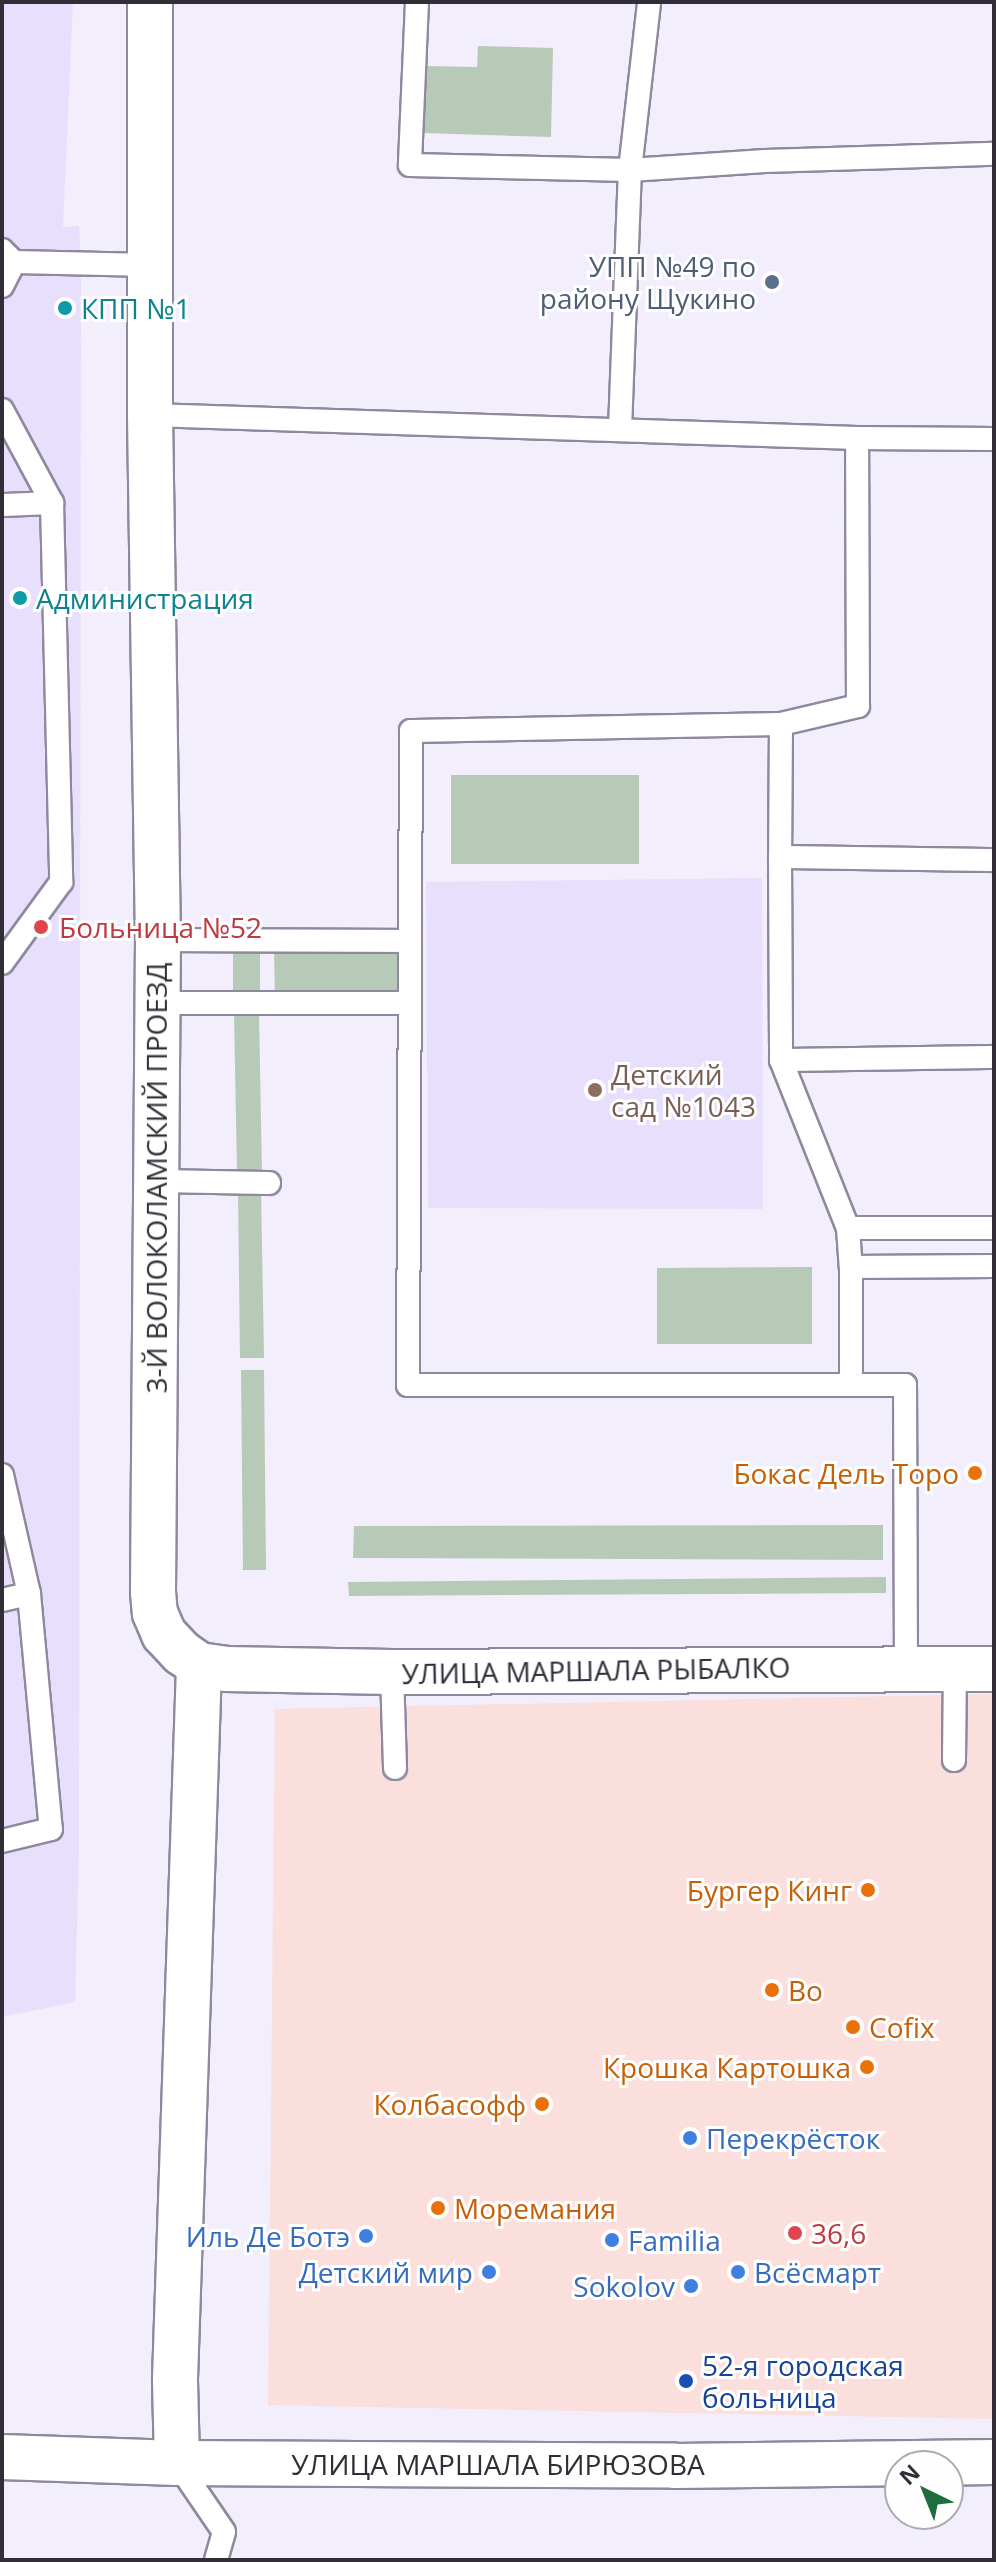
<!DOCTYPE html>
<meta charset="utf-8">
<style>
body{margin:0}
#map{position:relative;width:996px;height:2562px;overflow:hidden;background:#f2eefc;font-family:"Open Sans",sans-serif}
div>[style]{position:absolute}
.commercial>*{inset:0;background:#fadfdd}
.built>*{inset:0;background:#e8dffd}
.green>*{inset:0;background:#b7cab7}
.roads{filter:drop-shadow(2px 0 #8f899e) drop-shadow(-2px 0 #8f899e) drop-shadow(0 2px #8f899e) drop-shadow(0 -2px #8f899e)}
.lane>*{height:22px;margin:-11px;padding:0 11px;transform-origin:11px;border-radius:11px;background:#fff}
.secondary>*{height:44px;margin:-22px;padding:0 22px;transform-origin:22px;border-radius:22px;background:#fff}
.dots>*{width:22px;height:22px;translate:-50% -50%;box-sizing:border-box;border:4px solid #fefefe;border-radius:50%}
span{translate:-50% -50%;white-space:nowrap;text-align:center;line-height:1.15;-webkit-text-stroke:6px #fefefe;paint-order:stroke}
.service-label{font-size:28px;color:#4e5e75}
.right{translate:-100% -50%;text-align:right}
.culture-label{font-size:28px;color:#0d838f}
.left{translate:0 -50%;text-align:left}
.health-label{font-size:28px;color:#be3a42}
.education-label{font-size:28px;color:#785e54}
.street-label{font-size:28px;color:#312e37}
.food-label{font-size:28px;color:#c56008}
.shop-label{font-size:28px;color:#366cbe}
.transit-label{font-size:28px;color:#164399}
.frame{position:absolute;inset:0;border:4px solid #312e37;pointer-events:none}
.north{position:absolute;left:884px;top:2450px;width:80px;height:80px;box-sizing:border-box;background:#fefefe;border:2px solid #acabae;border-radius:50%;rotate:317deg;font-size:22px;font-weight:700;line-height:32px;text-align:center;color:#312e37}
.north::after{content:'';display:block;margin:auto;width:28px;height:36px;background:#1e6d3d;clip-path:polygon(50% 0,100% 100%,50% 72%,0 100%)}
</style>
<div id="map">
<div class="commercial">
<i style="clip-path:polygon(994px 1694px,994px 2419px,268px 2405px,275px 1709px)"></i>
</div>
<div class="built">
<i style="clip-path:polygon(2px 2px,73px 2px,63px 227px,79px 226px,81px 264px,79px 1851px,75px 2002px,2px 2017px)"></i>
<i style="clip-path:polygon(762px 878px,763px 1209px,428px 1208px,426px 882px)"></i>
</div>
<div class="green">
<i style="clip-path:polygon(478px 46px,553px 48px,551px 137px,424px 133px,426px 66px,477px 67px)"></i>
<i style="clip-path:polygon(451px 775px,639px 775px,639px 864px,451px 864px)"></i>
<i style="clip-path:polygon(400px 948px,401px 996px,275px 997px,274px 950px)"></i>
<i style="clip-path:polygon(233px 949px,260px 950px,260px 997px,233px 998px)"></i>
<i style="clip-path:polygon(259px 1011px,262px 1173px,237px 1173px,234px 1012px)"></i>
<i style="clip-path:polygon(261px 1190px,264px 1358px,240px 1358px,238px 1191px)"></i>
<i style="clip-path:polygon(812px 1267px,812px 1344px,657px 1344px,657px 1268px)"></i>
<i style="clip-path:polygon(241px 1370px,264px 1370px,266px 1570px,243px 1570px)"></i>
<i style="clip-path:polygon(883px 1525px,883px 1560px,353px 1558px,354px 1526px)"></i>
<i style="clip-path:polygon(886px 1577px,886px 1593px,349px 1596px,348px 1582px)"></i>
</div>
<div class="roads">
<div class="lane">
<i style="left:417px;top:2px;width:163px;rotate:92.5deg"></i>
<i style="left:410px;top:165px;width:220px;rotate:1.3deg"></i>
<i style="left:630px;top:170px;width:135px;rotate:-3.8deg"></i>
<i style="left:765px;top:161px;width:229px;rotate:-1.8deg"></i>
<i style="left:2px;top:250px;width:17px;rotate:45deg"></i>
<i style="left:14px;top:262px;width:136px;rotate:1.3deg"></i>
<i style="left:2px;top:286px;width:27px;rotate:-63deg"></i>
<i style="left:2px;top:410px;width:106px;rotate:61.7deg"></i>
<i style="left:52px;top:503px;width:379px;rotate:88.6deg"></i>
<i style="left:61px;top:882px;width:100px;rotate:126.1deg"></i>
<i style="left:150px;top:415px;width:707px;rotate:1.86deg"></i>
<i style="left:857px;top:438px;width:137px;rotate:0.4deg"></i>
<i style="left:620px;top:429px;width:259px;rotate:-87.8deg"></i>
<i style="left:630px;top:170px;width:169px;rotate:-83.5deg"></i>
<i style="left:2px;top:505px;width:50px;rotate:-2.3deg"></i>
<i style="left:781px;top:724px;width:79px;rotate:-13.2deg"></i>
<i style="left:858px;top:706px;width:268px;rotate:-90.2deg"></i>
<i style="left:780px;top:857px;width:203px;rotate:89.7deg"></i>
<i style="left:781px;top:1060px;width:213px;rotate:-0.8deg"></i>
<i style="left:158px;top:940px;width:251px;rotate:0.2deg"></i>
<i style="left:157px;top:1003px;width:251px"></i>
<i style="left:781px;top:1060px;width:181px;rotate:68.3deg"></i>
<i style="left:848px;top:1228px;width:39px;rotate:86deg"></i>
<i style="left:156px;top:1181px;width:113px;rotate:1deg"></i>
<i style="left:848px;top:1228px;width:146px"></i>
<i style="left:851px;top:1385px;width:118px;rotate:-90deg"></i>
<i style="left:851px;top:1267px;width:143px;rotate:-0.4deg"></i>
<i style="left:2px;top:1475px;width:122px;rotate:77.2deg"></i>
<i style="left:29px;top:1594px;width:236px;rotate:84.7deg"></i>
<i style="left:51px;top:1829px;width:50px;rotate:166.2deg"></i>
<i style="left:2px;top:1600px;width:28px;rotate:-13deg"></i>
<i style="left:906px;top:1667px;width:282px;rotate:-90.2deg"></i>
<i style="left:905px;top:1385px;width:497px;rotate:180deg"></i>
<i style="left:408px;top:1385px;width:654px;rotate:-89.74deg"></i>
<i style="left:411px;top:731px;width:370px;rotate:-1.1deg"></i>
<i style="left:781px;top:724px;width:133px;rotate:90.4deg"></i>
<i style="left:780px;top:857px;width:214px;rotate:0.8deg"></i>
<i style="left:392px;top:1672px;width:96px;rotate:88.2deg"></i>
<i style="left:954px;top:1760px;width:92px;rotate:-89.4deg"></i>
<i style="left:177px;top:2463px;width:83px;rotate:55.7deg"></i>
<i style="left:224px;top:2532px;width:29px;rotate:106deg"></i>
</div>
<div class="secondary">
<i style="left:150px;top:2px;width:413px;rotate:90deg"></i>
<i style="left:150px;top:415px;width:525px;rotate:89.13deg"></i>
<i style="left:158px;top:940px;width:652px;rotate:90.44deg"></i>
<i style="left:153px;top:1592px;width:21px;rotate:85deg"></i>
<i style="left:155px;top:1613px;width:23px;rotate:67deg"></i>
<i style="left:164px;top:1634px;width:26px;rotate:47deg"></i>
<i style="left:182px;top:1653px;width:21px;rotate:35deg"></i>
<i style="left:199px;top:1665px;width:27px;rotate:8deg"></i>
<i style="left:226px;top:1669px;width:166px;rotate:1deg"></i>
<i style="left:392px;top:1672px;width:602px;rotate:-0.29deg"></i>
<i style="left:2px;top:2457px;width:175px;rotate:2deg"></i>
<i style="left:177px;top:2463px;width:498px;rotate:0.3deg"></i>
<i style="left:675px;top:2466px;width:319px;rotate:-0.7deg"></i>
<i style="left:177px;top:2463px;width:84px;rotate:-91.4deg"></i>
<i style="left:175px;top:2379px;width:714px;rotate:-88.07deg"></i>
</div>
</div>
<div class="dots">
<i style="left:772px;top:282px;background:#5c6f8a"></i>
<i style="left:65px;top:308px;background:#0f9aa8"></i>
<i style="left:20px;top:598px;background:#0f9aa8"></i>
<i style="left:41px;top:927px;background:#e0444e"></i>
<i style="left:595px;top:1090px;background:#8d6e63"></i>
<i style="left:975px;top:1473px;background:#e8710a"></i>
<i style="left:868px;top:1890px;background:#e8710a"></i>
<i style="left:772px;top:1990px;background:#e8710a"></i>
<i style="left:853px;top:2027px;background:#e8710a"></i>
<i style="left:867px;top:2067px;background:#e8710a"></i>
<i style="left:542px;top:2104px;background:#e8710a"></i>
<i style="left:690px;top:2138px;background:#3f7fe0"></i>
<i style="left:438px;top:2208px;background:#e8710a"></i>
<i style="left:795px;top:2233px;background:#e0444e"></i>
<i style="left:366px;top:2236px;background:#3f7fe0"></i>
<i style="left:612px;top:2240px;background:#3f7fe0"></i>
<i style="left:489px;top:2272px;background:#3f7fe0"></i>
<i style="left:738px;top:2272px;background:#3f7fe0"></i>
<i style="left:691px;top:2286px;background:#3f7fe0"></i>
<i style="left:686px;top:2381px;background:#1a4fb4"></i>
</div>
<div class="service-label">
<span class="right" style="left:756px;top:282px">УПП №49 по<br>району Щукино</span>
</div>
<div class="culture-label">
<span class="left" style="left:81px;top:308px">КПП №1</span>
<span class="left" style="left:36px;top:598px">Администрация</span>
</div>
<div class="health-label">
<span class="left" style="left:59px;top:927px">Больница №52</span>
<span class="left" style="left:811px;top:2233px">36,6</span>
</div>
<div class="education-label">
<span class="left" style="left:611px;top:1090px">Детский<br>сад №1043</span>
</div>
<div class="street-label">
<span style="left:156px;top:1178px;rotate:-90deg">3-Й ВОЛОКОЛАМСКИЙ ПРОЕЗД</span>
<span style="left:596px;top:1670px;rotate:-1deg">УЛИЦА МАРШАЛА РЫБАЛКО</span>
<span style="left:498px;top:2464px">УЛИЦА МАРШАЛА БИРЮЗОВА</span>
</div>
<div class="food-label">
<span class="right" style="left:959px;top:1473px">Бокас Дель Торо</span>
<span class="right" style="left:852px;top:1890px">Бургер Кинг</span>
<span class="left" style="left:788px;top:1990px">Bo</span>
<span class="left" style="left:869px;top:2027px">Cofix</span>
<span class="right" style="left:851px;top:2067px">Крошка Картошка</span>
<span class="right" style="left:526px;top:2104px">Колбасофф</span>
<span class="left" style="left:454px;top:2208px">Моремания</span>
</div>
<div class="shop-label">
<span class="left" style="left:706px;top:2138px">Перекрёсток</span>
<span class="right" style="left:350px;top:2236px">Иль Де Ботэ</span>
<span class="left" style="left:628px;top:2240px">Familia</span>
<span class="right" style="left:473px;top:2272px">Детский мир</span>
<span class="left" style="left:754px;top:2272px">Всёсмарт</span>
<span class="right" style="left:675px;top:2286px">Sokolov</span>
</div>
<div class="transit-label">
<span class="left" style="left:702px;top:2381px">52-я городская<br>больница</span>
</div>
<div class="frame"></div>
<div class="north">N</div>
</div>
